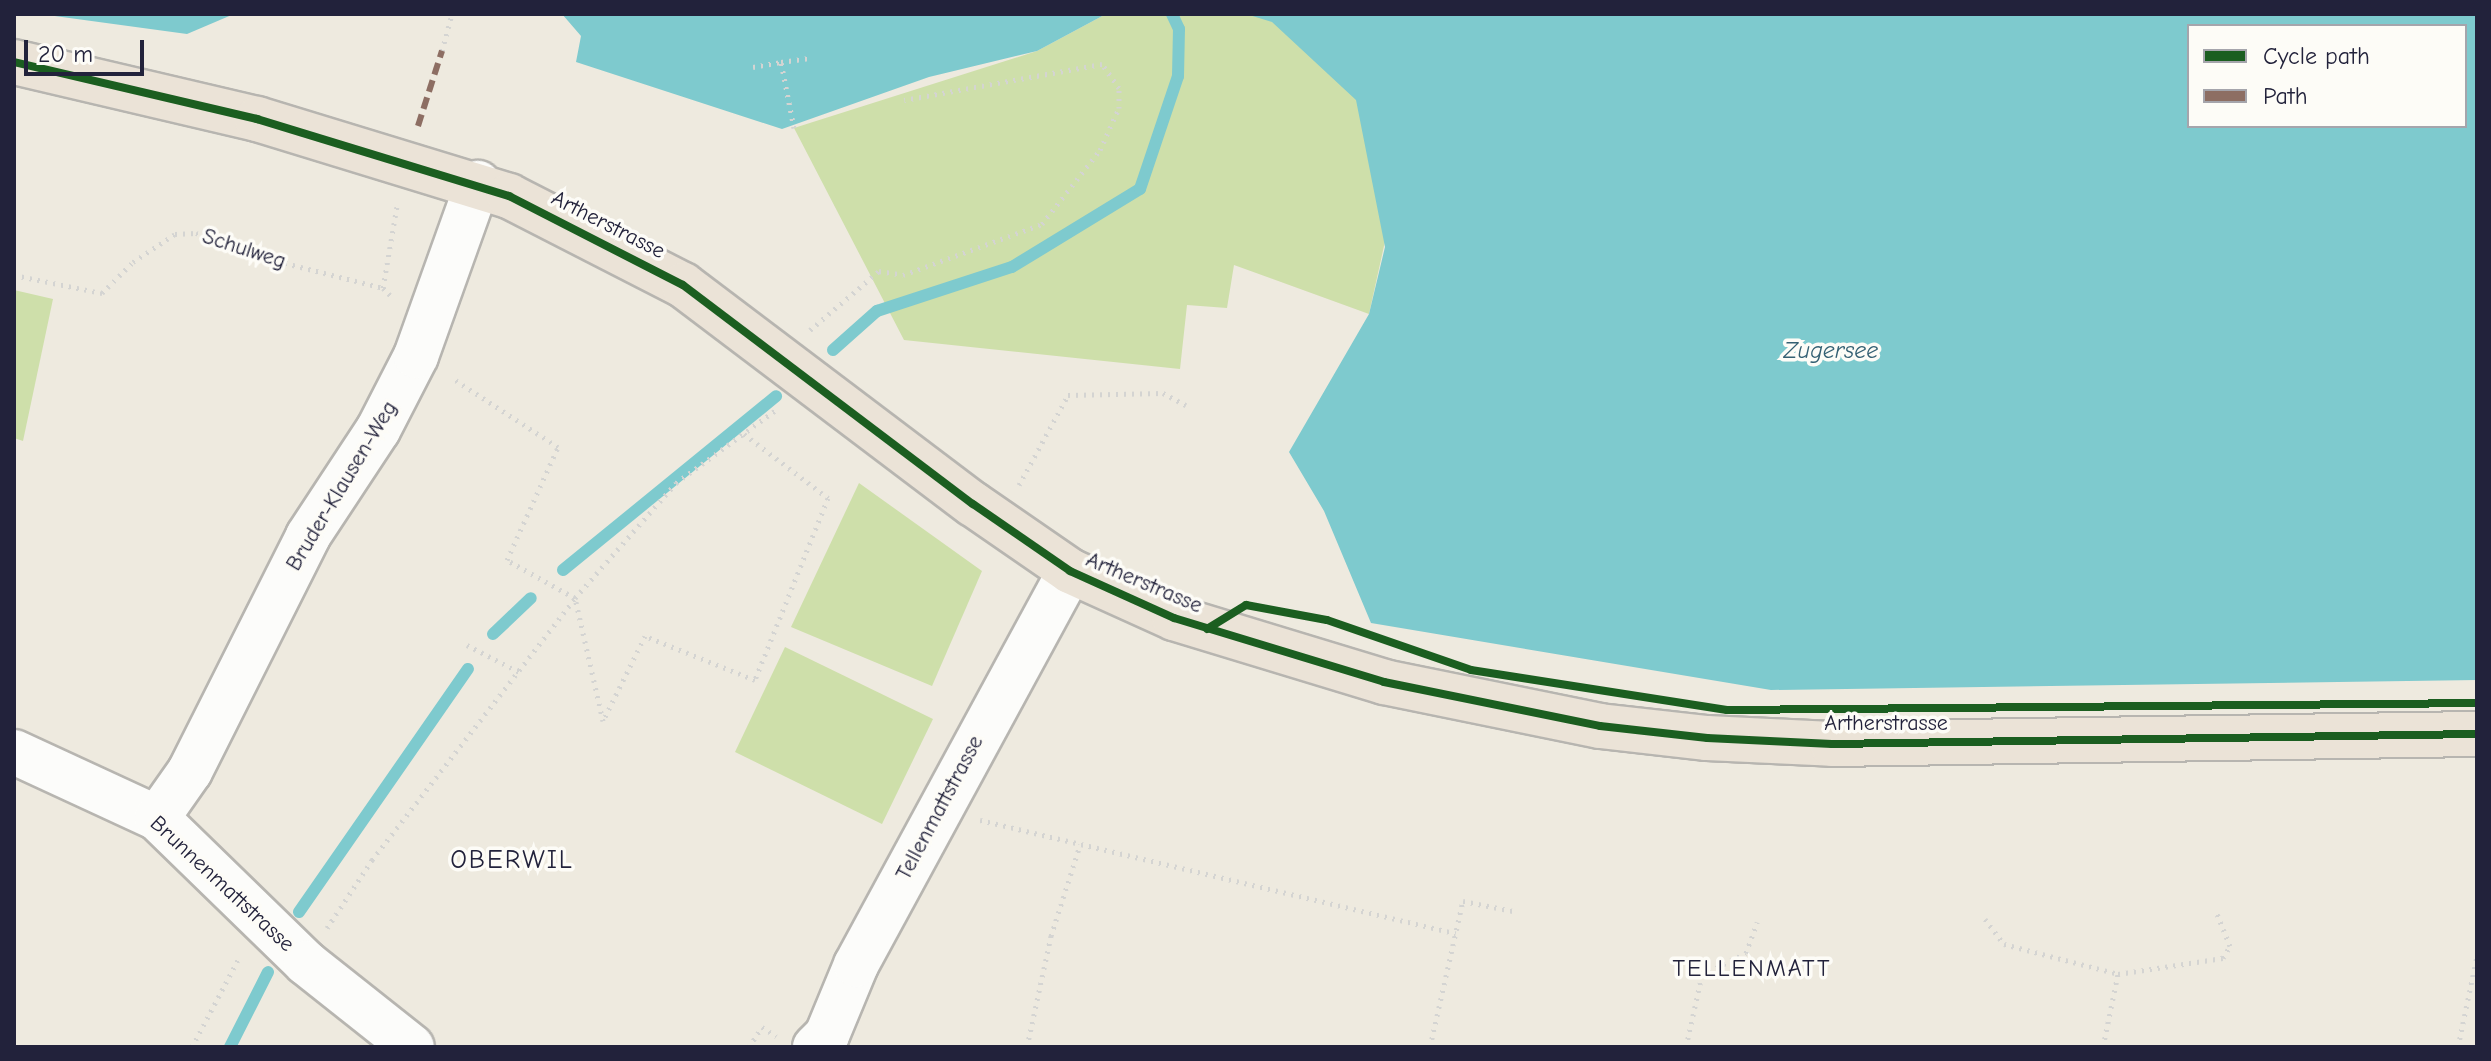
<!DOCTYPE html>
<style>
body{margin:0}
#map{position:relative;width:2491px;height:1061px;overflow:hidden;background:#eeeadf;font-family:"Comic Neue",sans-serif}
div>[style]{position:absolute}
.green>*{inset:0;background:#cedfaa}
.water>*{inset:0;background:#7ecace}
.stream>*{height:12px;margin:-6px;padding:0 6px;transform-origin:6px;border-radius:6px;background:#7ecace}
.path>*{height:5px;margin-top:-2.5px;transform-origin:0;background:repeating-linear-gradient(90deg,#d4d4d2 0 2px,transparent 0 8px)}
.roads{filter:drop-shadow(2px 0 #b7b5b0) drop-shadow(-2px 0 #b7b5b0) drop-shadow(0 2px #b7b5b0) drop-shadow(0 -2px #b7b5b0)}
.minor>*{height:44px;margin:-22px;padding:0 22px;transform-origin:22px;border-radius:22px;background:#fcfcfa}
.major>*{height:44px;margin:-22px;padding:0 22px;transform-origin:22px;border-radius:22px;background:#ebe3d7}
.quiet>*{height:6px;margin-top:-3px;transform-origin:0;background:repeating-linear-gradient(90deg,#8d6e63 0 12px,transparent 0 18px)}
.cycleway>*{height:8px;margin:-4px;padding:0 4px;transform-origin:4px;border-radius:4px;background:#1b5e20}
span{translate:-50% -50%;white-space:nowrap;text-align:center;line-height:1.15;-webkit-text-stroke:7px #fdfcf7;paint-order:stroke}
.street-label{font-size:22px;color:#22223b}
.water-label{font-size:24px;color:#346073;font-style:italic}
.neighbourhood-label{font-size:24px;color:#22223b;letter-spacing:2px}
.quarter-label{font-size:26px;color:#22223b;letter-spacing:2px}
.frame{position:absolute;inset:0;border:16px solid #22223b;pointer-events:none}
.legend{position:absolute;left:2187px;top:24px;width:280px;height:104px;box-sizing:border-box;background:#fdfcf7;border:2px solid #a5a5ac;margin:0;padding:10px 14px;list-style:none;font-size:24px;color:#22223b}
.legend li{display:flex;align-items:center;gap:16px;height:40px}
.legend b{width:40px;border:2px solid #a5a5ac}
.scale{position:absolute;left:24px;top:40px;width:120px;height:36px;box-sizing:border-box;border:4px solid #22223b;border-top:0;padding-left:10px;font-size:24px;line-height:28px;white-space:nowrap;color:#22223b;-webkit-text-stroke:6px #fdfcf7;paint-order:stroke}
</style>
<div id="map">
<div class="green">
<i style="clip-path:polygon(1106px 14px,1257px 14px,1417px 96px,1369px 314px,1234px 265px,1227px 308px,1187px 305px,1180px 369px,904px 340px,794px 128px,1037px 51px)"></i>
<i style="clip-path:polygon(14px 290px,53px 299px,23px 441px,14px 438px)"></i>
<i style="clip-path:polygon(859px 483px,982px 571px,932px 686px,791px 627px)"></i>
<i style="clip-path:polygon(785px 647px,933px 719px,882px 824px,735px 752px)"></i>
</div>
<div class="water">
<i style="clip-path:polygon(40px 14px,234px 14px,187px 34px)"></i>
<i style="clip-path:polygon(562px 14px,1106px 14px,1037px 51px,929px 77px,782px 129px,576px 62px,581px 36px)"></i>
<i style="clip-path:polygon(evenodd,1246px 14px,2477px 14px,2477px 680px,1771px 690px,1371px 623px,1324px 511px,1289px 452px,1369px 314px,1385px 247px,1356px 100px,1272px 22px,1246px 14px,2189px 26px,2465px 26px,2465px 126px,2189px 126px,2189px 26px)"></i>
</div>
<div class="stream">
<i style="left:833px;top:350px;width:59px;rotate:-41.6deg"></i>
<i style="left:877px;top:311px;width:142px;rotate:-18.1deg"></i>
<i style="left:1012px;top:267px;width:150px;rotate:-31.4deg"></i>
<i style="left:1140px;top:189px;width:119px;rotate:-71.4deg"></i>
<i style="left:1178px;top:76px;width:47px;rotate:-88.8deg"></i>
<i style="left:1179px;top:29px;width:17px;rotate:-115deg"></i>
<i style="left:563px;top:570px;width:275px;rotate:-39.2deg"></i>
<i style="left:493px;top:634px;width:52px;rotate:-43.5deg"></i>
<i style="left:299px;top:912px;width:296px;rotate:-55.2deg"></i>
<i style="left:230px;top:1047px;width:84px;rotate:-63.1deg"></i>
</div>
<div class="path">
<i style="left:442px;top:51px;width:38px;rotate:-75deg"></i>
<i style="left:753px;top:67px;width:28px;rotate:-10deg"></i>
<i style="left:794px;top:128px;width:67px;rotate:-101.1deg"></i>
<i style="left:781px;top:62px;width:29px;rotate:-8deg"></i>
<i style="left:14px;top:275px;width:90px;rotate:11.6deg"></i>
<i style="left:102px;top:293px;width:44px;rotate:-45deg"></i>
<i style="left:133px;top:262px;width:50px;rotate:-33.7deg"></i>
<i style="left:175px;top:234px;width:21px;rotate:-3deg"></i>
<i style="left:196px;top:233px;width:94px;rotate:18.6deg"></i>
<i style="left:285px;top:263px;width:101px;rotate:14.3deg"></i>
<i style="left:383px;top:288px;width:14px;rotate:45deg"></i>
<i style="left:383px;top:288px;width:83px;rotate:-80.3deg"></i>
<i style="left:810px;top:330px;width:91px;rotate:-40.5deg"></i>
<i style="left:879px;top:271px;width:24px;rotate:9deg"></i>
<i style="left:903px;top:275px;width:148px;rotate:-20.1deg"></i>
<i style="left:1042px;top:224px;width:94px;rotate:-51.9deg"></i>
<i style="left:1100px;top:150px;width:46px;rotate:-65.7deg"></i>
<i style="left:1119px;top:108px;width:20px;rotate:-90deg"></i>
<i style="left:1119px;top:88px;width:29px;rotate:-125deg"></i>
<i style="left:1102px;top:64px;width:201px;rotate:169.7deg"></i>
<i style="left:744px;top:434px;width:106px;rotate:37.3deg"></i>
<i style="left:828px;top:498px;width:196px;rotate:111.9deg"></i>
<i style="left:755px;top:680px;width:118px;rotate:-158.2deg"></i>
<i style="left:645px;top:636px;width:95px;rotate:116.3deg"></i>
<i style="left:603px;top:721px;width:126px;rotate:-102.8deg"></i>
<i style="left:575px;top:598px;width:153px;rotate:-48.7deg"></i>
<i style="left:676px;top:483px;width:125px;rotate:-36.2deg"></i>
<i style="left:1019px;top:485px;width:102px;rotate:-61.4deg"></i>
<i style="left:1068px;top:395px;width:95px;rotate:-1.2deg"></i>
<i style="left:1163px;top:393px;width:26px;rotate:28deg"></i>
<i style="left:467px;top:645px;width:59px;rotate:27.4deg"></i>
<i style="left:980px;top:820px;width:489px;rotate:13.4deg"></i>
<i style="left:1985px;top:919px;width:31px;rotate:53deg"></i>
<i style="left:2004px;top:944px;width:118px;rotate:14.7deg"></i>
<i style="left:2118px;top:974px;width:106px;rotate:-8.7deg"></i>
<i style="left:2223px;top:958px;width:14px;rotate:-60deg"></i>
<i style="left:2230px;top:946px;width:35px;rotate:-112deg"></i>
<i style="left:327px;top:928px;width:82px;rotate:-56.5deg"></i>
<i style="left:372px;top:860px;width:331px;rotate:-52.2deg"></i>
<i style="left:575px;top:598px;width:78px;rotate:-150.8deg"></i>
<i style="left:507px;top:560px;width:124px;rotate:-65.7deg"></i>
<i style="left:558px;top:447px;width:126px;rotate:-146.9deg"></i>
<i style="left:192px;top:1047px;width:103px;rotate:-62.2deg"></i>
<i style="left:749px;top:1047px;width:24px;rotate:-57deg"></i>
<i style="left:762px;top:1027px;width:17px;rotate:33deg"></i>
<i style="left:1027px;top:1047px;width:114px;rotate:-77.8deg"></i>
<i style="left:1051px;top:936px;width:96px;rotate:-72.3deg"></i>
<i style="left:1430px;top:1047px;width:150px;rotate:-77.3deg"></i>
<i style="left:1463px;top:901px;width:51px;rotate:11.3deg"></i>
<i style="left:1686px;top:1047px;width:74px;rotate:-77.5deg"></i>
<i style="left:1702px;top:975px;width:49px;rotate:-26.6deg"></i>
<i style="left:1746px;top:953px;width:33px;rotate:-70deg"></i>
<i style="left:2103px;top:1047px;width:75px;rotate:-78.4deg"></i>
<i style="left:2458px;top:1047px;width:93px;rotate:-78.2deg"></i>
</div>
<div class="roads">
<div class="minor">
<i style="left:14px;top:752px;width:157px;rotate:24.8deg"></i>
<i style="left:157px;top:818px;width:208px;rotate:44.2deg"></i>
<i style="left:306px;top:963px;width:135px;rotate:38.4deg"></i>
<i style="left:157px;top:818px;width:57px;rotate:-54.9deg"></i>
<i style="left:190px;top:771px;width:263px;rotate:-63.3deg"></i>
<i style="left:308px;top:536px;width:127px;rotate:-56.6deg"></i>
<i style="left:378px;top:430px;width:83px;rotate:-62.8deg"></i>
<i style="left:416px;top:356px;width:184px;rotate:-70.3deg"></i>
<i style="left:815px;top:1047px;width:17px;rotate:-45deg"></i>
<i style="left:827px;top:1035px;width:76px;rotate:-67.5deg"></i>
<i style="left:856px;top:965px;width:448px;rotate:-61.5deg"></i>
</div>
<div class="major">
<i style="left:14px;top:62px;width:250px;rotate:13.2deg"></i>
<i style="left:257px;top:119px;width:264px;rotate:17deg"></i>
<i style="left:509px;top:196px;width:195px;rotate:27.1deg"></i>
<i style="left:683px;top:285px;width:363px;rotate:37.1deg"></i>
<i style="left:973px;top:504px;width:118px;rotate:34.6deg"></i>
<i style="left:1070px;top:571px;width:114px;rotate:24.3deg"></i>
<i style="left:1174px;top:618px;width:220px;rotate:16.9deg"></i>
<i style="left:1384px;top:682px;width:220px;rotate:11.5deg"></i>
<i style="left:1600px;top:726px;width:108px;rotate:6.4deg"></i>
<i style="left:1707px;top:738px;width:125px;rotate:2.7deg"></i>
<i style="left:1832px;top:744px;width:645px;rotate:-0.89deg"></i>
</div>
</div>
<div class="quiet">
<i style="left:418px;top:126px;width:79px;rotate:-72.3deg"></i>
</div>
<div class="cycleway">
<i style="left:14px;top:62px;width:250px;rotate:13.2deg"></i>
<i style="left:257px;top:119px;width:264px;rotate:17deg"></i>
<i style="left:509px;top:196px;width:195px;rotate:27.1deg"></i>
<i style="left:683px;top:285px;width:363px;rotate:37.1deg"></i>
<i style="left:973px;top:504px;width:118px;rotate:34.6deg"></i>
<i style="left:1070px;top:571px;width:114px;rotate:24.3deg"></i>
<i style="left:1174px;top:618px;width:220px;rotate:16.9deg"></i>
<i style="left:1384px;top:682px;width:220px;rotate:11.5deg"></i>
<i style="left:1600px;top:726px;width:108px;rotate:6.4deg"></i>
<i style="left:1707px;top:738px;width:125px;rotate:2.7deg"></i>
<i style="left:1832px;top:744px;width:645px;rotate:-0.89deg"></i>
<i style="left:1207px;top:629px;width:46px;rotate:-31.6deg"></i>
<i style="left:1246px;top:605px;width:82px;rotate:10.5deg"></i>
<i style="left:1327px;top:620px;width:152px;rotate:19.1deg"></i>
<i style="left:1471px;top:670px;width:259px;rotate:8.9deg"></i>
<i style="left:1727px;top:710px;width:750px;rotate:-0.53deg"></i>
</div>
<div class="street-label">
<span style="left:608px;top:225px;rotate:27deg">Artherstrasse</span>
<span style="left:244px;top:249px;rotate:18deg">Schulweg</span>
<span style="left:342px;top:486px;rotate:-59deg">Bruder-Klausen-Weg</span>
<span style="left:1144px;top:583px;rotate:23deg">Artherstrasse</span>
<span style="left:1886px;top:724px">Artherstrasse</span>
<span style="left:940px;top:808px;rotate:-62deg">Tellenmattstrasse</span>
<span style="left:222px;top:884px;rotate:43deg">Brunnenmattstrasse</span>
</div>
<div class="water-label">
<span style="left:1831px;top:351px">Zugersee</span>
</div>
<div class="neighbourhood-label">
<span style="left:1752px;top:969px">TELLENMATT</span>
</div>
<div class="quarter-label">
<span style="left:512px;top:861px">OBERWIL</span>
</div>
<div class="frame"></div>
<ul class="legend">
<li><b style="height:10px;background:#1b5e20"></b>Cycle path</li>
<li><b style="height:10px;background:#8d6e63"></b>Path</li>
</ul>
<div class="scale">20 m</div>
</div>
